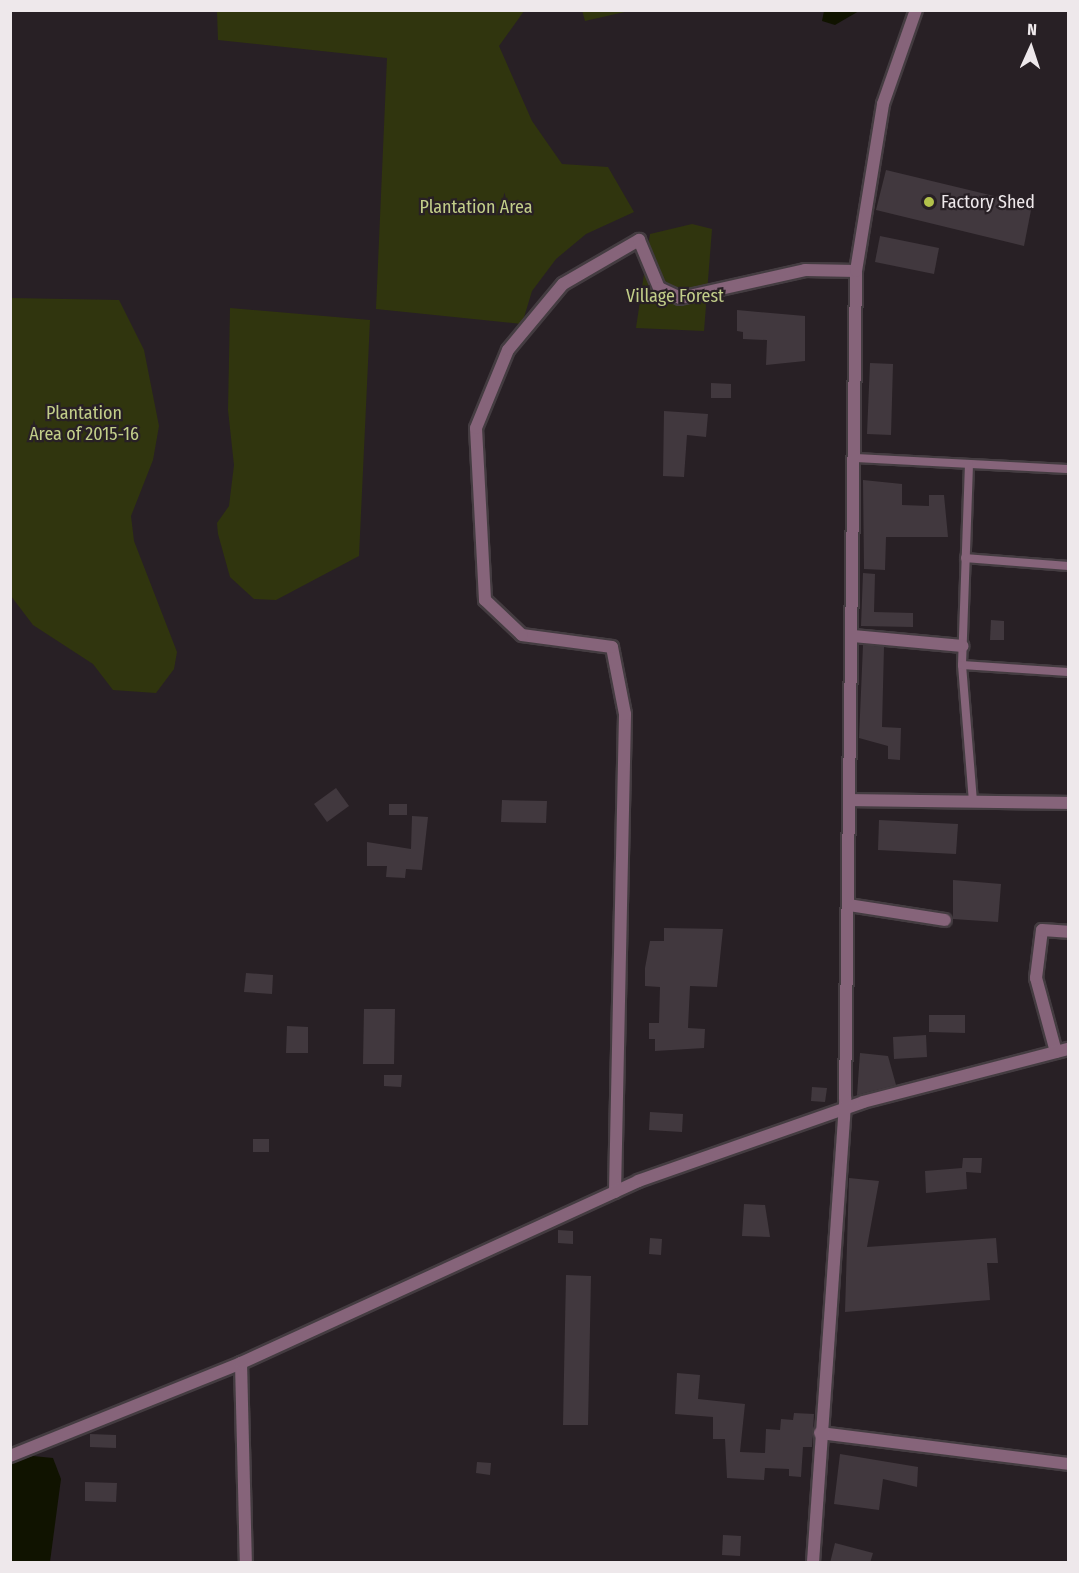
<!DOCTYPE html>
<style>
body{margin:0}
#map{position:relative;width:1079px;height:1573px;overflow:hidden;background:#282025;font-family:"Fira Sans Condensed",sans-serif}
div>[style]{position:absolute}
.green>*{inset:0;background:#30350e}
.water>*{inset:0;background:#101300}
.building>*{inset:0;background:#41383e}
.roads{filter:drop-shadow(2px 0 #443c41) drop-shadow(-2px 0 #443c41) drop-shadow(0 2px #443c41) drop-shadow(0 -2px #443c41)}
.lane>*{height:8px;margin:-4px;padding:0 4px;transform-origin:4px;border-radius:4px;background:#86647a}
.street>*{height:12px;margin:-6px;padding:0 6px;transform-origin:6px;border-radius:6px;background:#86647a}
.dots>*{width:16px;height:16px;translate:-50% -50%;box-sizing:border-box;border:3px solid #282025;border-radius:50%}
span{translate:-50% -50%;white-space:nowrap;text-align:center;line-height:1.15;-webkit-text-stroke:4.5px #282025;paint-order:stroke}
.poi-label{font-size:18px;color:#eee8eb}
.left{translate:0 -50%;text-align:left}
.park-label{font-size:18px;color:#c2ce89}
.frame{position:absolute;inset:0;border:12px solid #eee8eb;pointer-events:none}
.north{position:absolute;left:1001px;top:18px;width:60px;height:60px;-webkit-text-stroke:4px #282025;paint-order:stroke;rotate:3deg;font-size:16px;font-weight:700;line-height:24px;text-align:center;color:#eee8eb}
.north::after{content:'';display:block;margin:auto;width:21px;height:27px;background:#eee8eb;clip-path:polygon(50% 0,100% 100%,50% 72%,0 100%)}
</style>
<div id="map">
<div class="green">
<i style="clip-path:polygon(582px 10px,629px 10px,629px 11px,585px 21px)"></i>
<i style="clip-path:polygon(217px 11px,524px 11px,499px 46px,532px 121px,562px 164px,608px 167px,634px 212px,586px 234px,556px 259px,532px 291px,522px 324px,376px 309px,387px 58px,218px 40px)"></i>
<i style="clip-path:polygon(692px 224px,712px 229px,704px 331px,636px 328px,650px 234px)"></i>
<i style="clip-path:polygon(10px 298px,119px 300px,144px 350px,159px 426px,153px 460px,131px 516px,134px 541px,177px 652px,174px 669px,156px 693px,113px 690px,93px 664px,33px 625px,11px 596px)"></i>
<i style="clip-path:polygon(230px 308px,370px 320px,359px 556px,276px 600px,254px 599px,230px 577px,218px 534px,217px 523px,229px 506px,234px 465px,228px 410px)"></i>
</div>
<div class="water">
<i style="clip-path:polygon(824px 11px,859px 11px,835px 25px,822px 21px)"></i>
<i style="clip-path:polygon(33px 1456px,53px 1458px,61px 1479px,50px 1562px,11px 1562px,11px 1463px)"></i>
</div>
<div class="building">
<i style="clip-path:polygon(886px 170px,1032px 205px,1024px 246px,876px 210px)"></i>
<i style="clip-path:polygon(880px 236px,939px 248px,934px 274px,875px 262px)"></i>
<i style="clip-path:polygon(737px 310px,805px 316px,805px 361px,766px 365px,767px 340px,743px 339px,743px 332px,737px 331px)"></i>
<i style="clip-path:polygon(870px 363px,893px 364px,891px 435px,867px 434px)"></i>
<i style="clip-path:polygon(711px 383px,731px 384px,731px 398px,711px 398px)"></i>
<i style="clip-path:polygon(664px 411px,708px 414px,706px 437px,687px 435px,684px 477px,663px 476px)"></i>
<i style="clip-path:polygon(863px 480px,902px 484px,902px 505px,929px 506px,929px 495px,944px 495px,948px 537px,886px 537px,885px 570px,864px 569px)"></i>
<i style="clip-path:polygon(863px 573px,875px 574px,874px 612px,913px 613px,913px 627px,861px 626px)"></i>
<i style="clip-path:polygon(991px 620px,1004px 621px,1004px 640px,990px 640px)"></i>
<i style="clip-path:polygon(863px 645px,884px 647px,882px 727px,901px 728px,900px 760px,888px 759px,888px 746px,859px 738px)"></i>
<i style="clip-path:polygon(336px 788px,349px 806px,327px 822px,314px 804px)"></i>
<i style="clip-path:polygon(502px 800px,547px 801px,546px 823px,501px 822px)"></i>
<i style="clip-path:polygon(389px 804px,407px 804px,407px 815px,389px 815px)"></i>
<i style="clip-path:polygon(412px 816px,428px 817px,422px 870px,406px 869px,405px 878px,386px 877px,387px 866px,367px 866px,367px 842px,411px 849px)"></i>
<i style="clip-path:polygon(879px 820px,958px 824px,956px 854px,878px 850px)"></i>
<i style="clip-path:polygon(953px 880px,1001px 884px,998px 922px,953px 919px)"></i>
<i style="clip-path:polygon(664px 928px,723px 929px,717px 987px,690px 986px,688px 1028px,705px 1029px,704px 1048px,655px 1051px,655px 1039px,649px 1039px,649px 1023px,659px 1023px,660px 987px,645px 986px,645px 968px,650px 941px,664px 941px)"></i>
<i style="clip-path:polygon(246px 973px,273px 975px,272px 994px,244px 992px)"></i>
<i style="clip-path:polygon(364px 1009px,395px 1009px,394px 1064px,363px 1064px)"></i>
<i style="clip-path:polygon(929px 1015px,965px 1015px,965px 1033px,929px 1032px)"></i>
<i style="clip-path:polygon(287px 1026px,308px 1027px,308px 1053px,286px 1053px)"></i>
<i style="clip-path:polygon(926px 1035px,927px 1057px,894px 1059px,893px 1037px)"></i>
<i style="clip-path:polygon(860px 1053px,888px 1056px,896px 1085px,857px 1095px)"></i>
<i style="clip-path:polygon(384px 1075px,402px 1075px,401px 1087px,384px 1086px)"></i>
<i style="clip-path:polygon(812px 1087px,827px 1088px,825px 1102px,811px 1101px)"></i>
<i style="clip-path:polygon(650px 1112px,683px 1114px,682px 1132px,649px 1130px)"></i>
<i style="clip-path:polygon(253px 1139px,269px 1139px,269px 1152px,253px 1152px)"></i>
<i style="clip-path:polygon(963px 1158px,982px 1158px,981px 1173px,966px 1172px,967px 1189px,926px 1193px,925px 1171px,962px 1168px)"></i>
<i style="clip-path:polygon(849px 1178px,879px 1181px,867px 1247px,996px 1238px,998px 1263px,987px 1263px,990px 1300px,845px 1312px)"></i>
<i style="clip-path:polygon(744px 1204px,765px 1205px,770px 1237px,742px 1236px)"></i>
<i style="clip-path:polygon(558px 1230px,573px 1231px,573px 1244px,558px 1243px)"></i>
<i style="clip-path:polygon(650px 1238px,662px 1239px,661px 1255px,649px 1254px)"></i>
<i style="clip-path:polygon(566px 1275px,591px 1276px,588px 1425px,563px 1425px)"></i>
<i style="clip-path:polygon(677px 1373px,700px 1375px,698px 1399px,745px 1404px,740px 1452px,765px 1453px,766px 1429px,780px 1430px,781px 1419px,793px 1420px,794px 1413px,814px 1414px,812px 1447px,803px 1447px,801px 1477px,789px 1476px,789px 1469px,765px 1468px,764px 1480px,727px 1478px,725px 1439px,713px 1439px,713px 1417px,675px 1414px)"></i>
<i style="clip-path:polygon(90px 1434px,116px 1435px,116px 1448px,90px 1447px)"></i>
<i style="clip-path:polygon(840px 1454px,918px 1467px,917px 1487px,883px 1479px,879px 1510px,834px 1504px)"></i>
<i style="clip-path:polygon(477px 1462px,491px 1463px,490px 1475px,476px 1473px)"></i>
<i style="clip-path:polygon(85px 1482px,117px 1483px,116px 1502px,85px 1501px)"></i>
<i style="clip-path:polygon(723px 1535px,741px 1536px,740px 1556px,722px 1555px)"></i>
<i style="clip-path:polygon(835px 1543px,873px 1553px,870px 1563px,830px 1563px)"></i>
</div>
<div class="roads">
<div class="lane">
<i style="left:855px;top:458px;width:213px;rotate:3deg"></i>
<i style="left:969px;top:464px;width:201px;rotate:92deg"></i>
<i style="left:962px;top:665px;width:137px;rotate:85.4deg"></i>
<i style="left:965px;top:558px;width:103px;rotate:4.4deg"></i>
<i style="left:962px;top:665px;width:106px;rotate:3.8deg"></i>
</div>
<div class="street">
<i style="left:853px;top:636px;width:110px;rotate:5.2deg"></i>
<i style="left:851px;top:800px;width:217px;rotate:0.8deg"></i>
<i style="left:849px;top:905px;width:97px;rotate:8.9deg"></i>
<i style="left:1056px;top:1052px;width:77px;rotate:-105.1deg"></i>
<i style="left:1036px;top:978px;width:48px;rotate:-82.9deg"></i>
<i style="left:1042px;top:930px;width:26px;rotate:4deg"></i>
<i style="left:615px;top:1192px;width:478px;rotate:-88.8deg"></i>
<i style="left:625px;top:714px;width:68px;rotate:-101deg"></i>
<i style="left:612px;top:647px;width:91px;rotate:-172.4deg"></i>
<i style="left:522px;top:635px;width:51px;rotate:-136.6deg"></i>
<i style="left:485px;top:600px;width:172px;rotate:-93deg"></i>
<i style="left:476px;top:428px;width:84px;rotate:-67.7deg"></i>
<i style="left:508px;top:350px;width:86px;rotate:-50.2deg"></i>
<i style="left:563px;top:284px;width:88px;rotate:-30.1deg"></i>
<i style="left:639px;top:240px;width:52px;rotate:67.4deg"></i>
<i style="left:659px;top:288px;width:23px;rotate:25deg"></i>
<i style="left:680px;top:298px;width:128px;rotate:-12.6deg"></i>
<i style="left:805px;top:270px;width:51px;rotate:1.1deg"></i>
<i style="left:241px;top:1363px;width:199px;rotate:88.6deg"></i>
<i style="left:820px;top:1433px;width:250px;rotate:7.1deg"></i>
<i style="left:10px;top:1456px;width:249px;rotate:-21.9deg"></i>
<i style="left:241px;top:1363px;width:437px;rotate:-24.6deg"></i>
<i style="left:638px;top:1181px;width:238px;rotate:-19.3deg"></i>
<i style="left:863px;top:1102px;width:212px;rotate:-14.5deg"></i>
<i style="left:813px;top:1562px;width:464px;rotate:-86deg"></i>
<i style="left:845px;top:1099px;width:828px;rotate:-89.24deg"></i>
<i style="left:856px;top:271px;width:169px;rotate:-80.8deg"></i>
<i style="left:883px;top:104px;width:100px;rotate:-70.7deg"></i>
</div>
</div>
<div class="dots">
<i style="left:929px;top:202px;background:#b3c24b"></i>
</div>
<div class="poi-label">
<span class="left" style="left:941px;top:202px">Factory Shed</span>
</div>
<div class="park-label">
<span style="left:476px;top:207px">Plantation Area</span>
<span style="left:675px;top:296px">Village Forest</span>
<span style="left:84px;top:424px">Plantation<br>Area of 2015-16</span>
</div>
<div class="frame"></div>
<div class="north">N</div>
</div>
